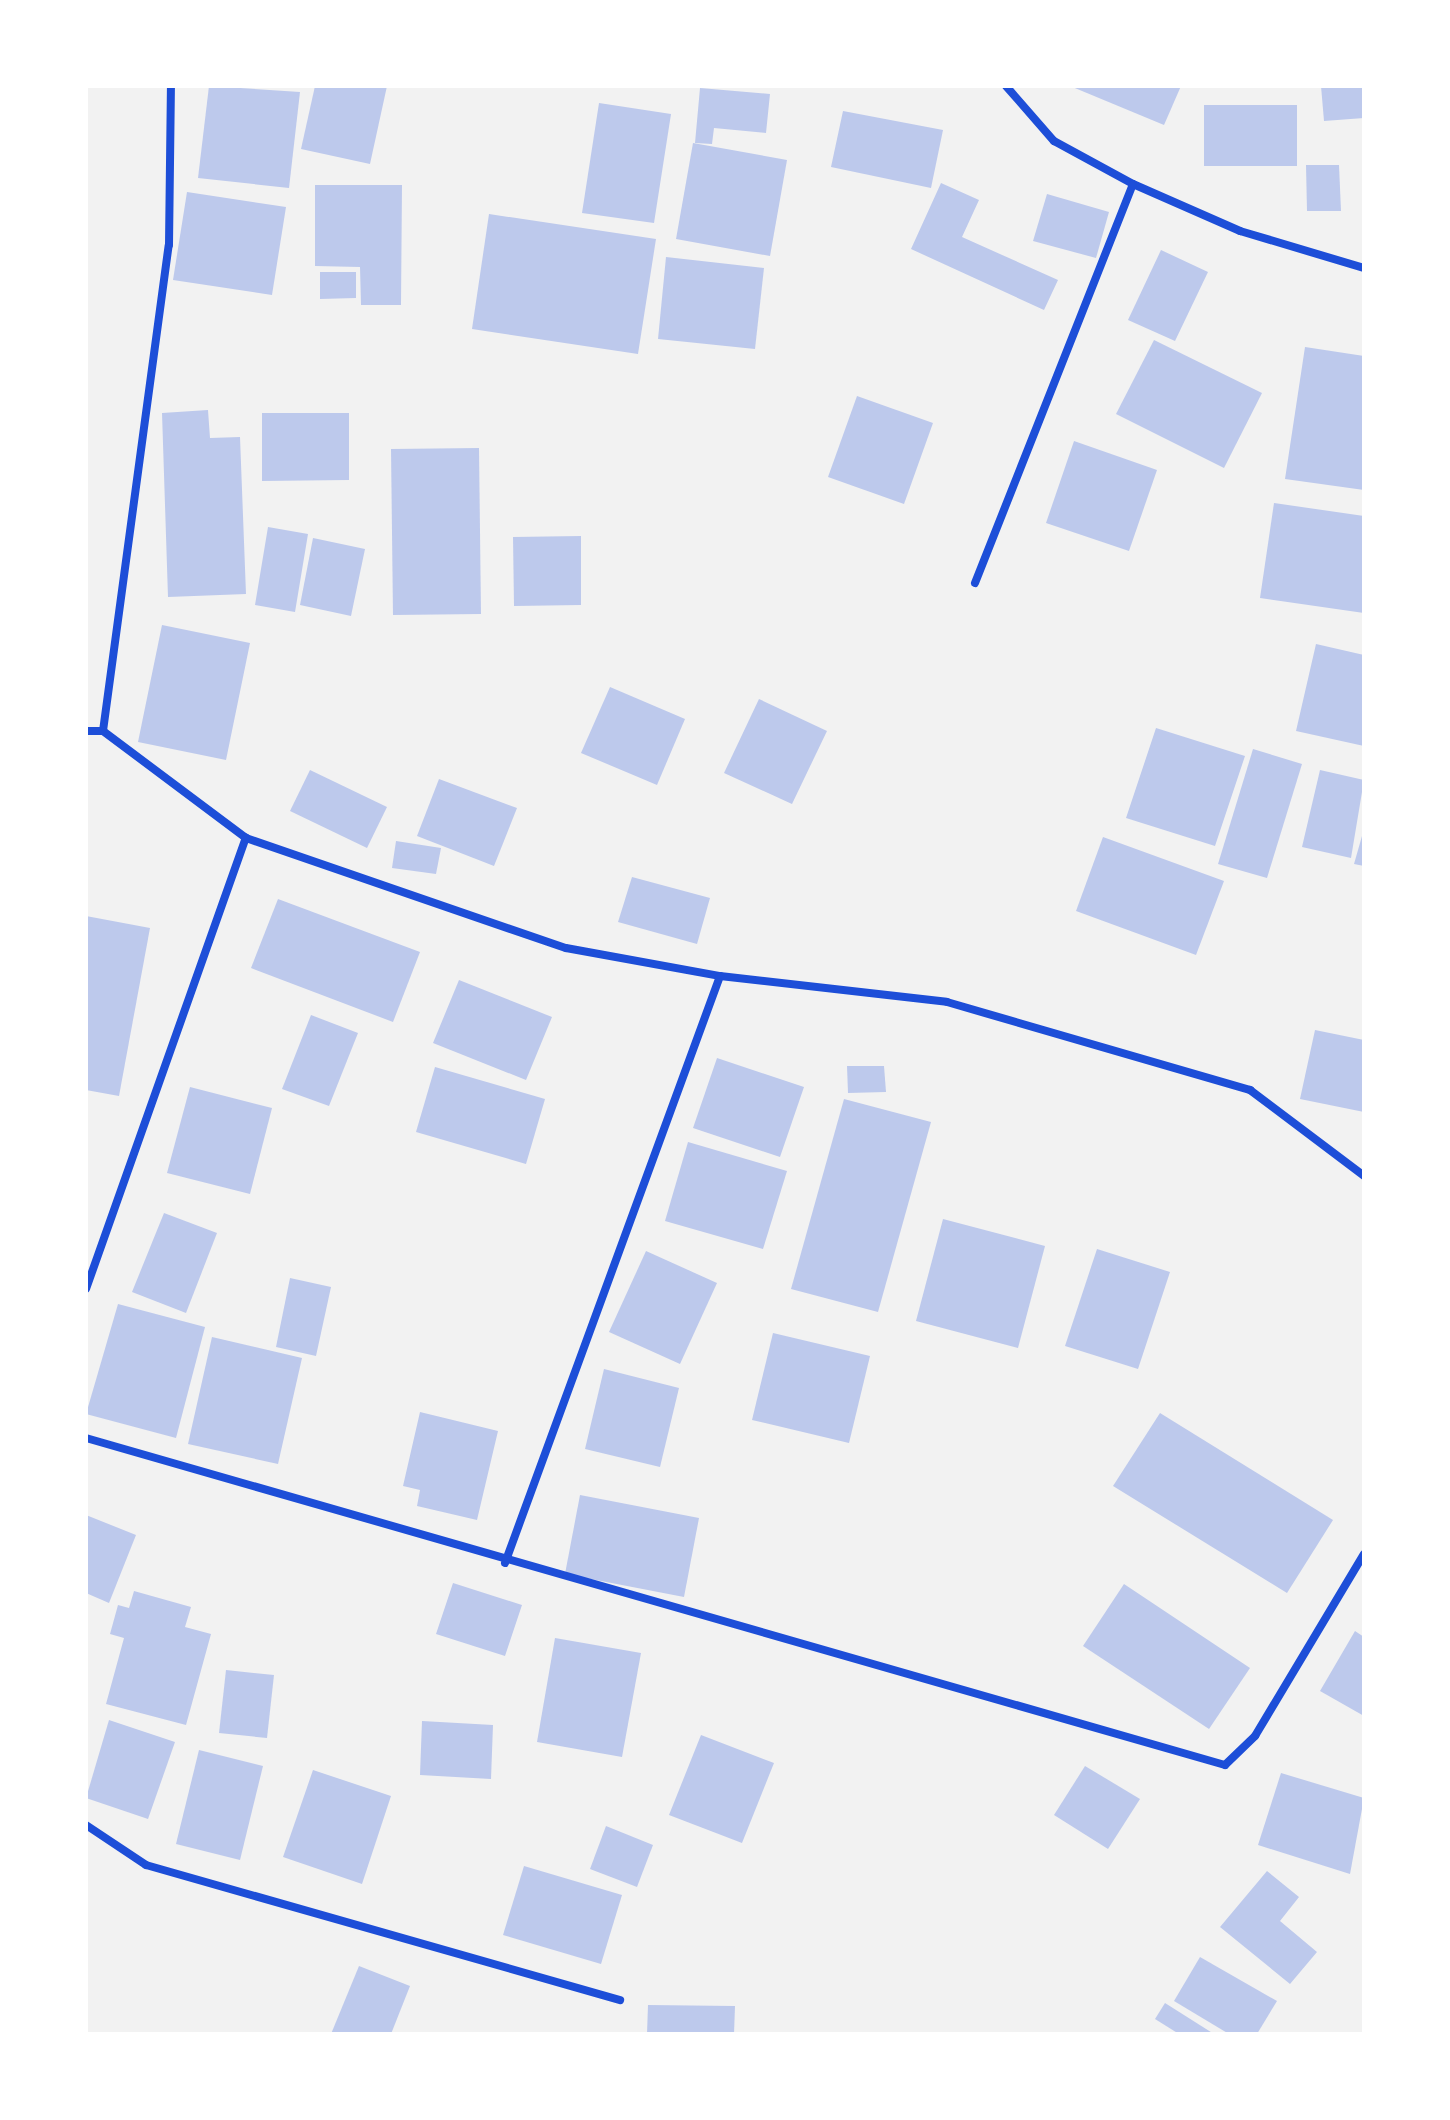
<!DOCTYPE html>
<style>
body{margin:0}
#map{position:relative;width:1450px;height:2120px;overflow:hidden;background:#f2f2f2;font-family:Merriweather,serif}
div>[style]{position:absolute}
.building>*{inset:0;background:#bdc9ec}
.minor>*{height:8px;margin:-4px;padding:0 4px;transform-origin:4px;border-radius:4px;background:#1d4ed8}
span{translate:-50% -50%;white-space:nowrap;text-align:center;line-height:1.15;-webkit-text-stroke:6px #fff;paint-order:stroke}
.frame{position:absolute;inset:0;border:88px solid #fff;pointer-events:none}
</style>
<div id="map">
<div class="building">
<i style="clip-path:polygon(209px 86px,300px 92px,289px 188px,198px 178px)"></i>
<i style="clip-path:polygon(315px 86px,387px 86px,370px 164px,301px 149px)"></i>
<i style="clip-path:polygon(1070px 86px,1181px 86px,1164px 125px)"></i>
<i style="clip-path:polygon(1321px 86px,1364px 86px,1364px 118px,1324px 121px)"></i>
<i style="clip-path:polygon(700px 88px,770px 94px,766px 133px,714px 128px,712px 144px,695px 143px)"></i>
<i style="clip-path:polygon(599px 103px,671px 114px,654px 223px,582px 213px)"></i>
<i style="clip-path:polygon(1204px 105px,1297px 105px,1297px 166px,1204px 166px)"></i>
<i style="clip-path:polygon(843px 111px,943px 130px,931px 188px,831px 167px)"></i>
<i style="clip-path:polygon(693px 143px,787px 160px,770px 256px,676px 239px)"></i>
<i style="clip-path:polygon(1306px 165px,1339px 165px,1341px 211px,1307px 211px)"></i>
<i style="clip-path:polygon(941px 183px,979px 200px,962px 237px,1058px 280px,1044px 310px,911px 249px)"></i>
<i style="clip-path:polygon(315px 185px,402px 185px,401px 305px,361px 305px,360px 267px,315px 266px)"></i>
<i style="clip-path:polygon(187px 192px,286px 207px,272px 295px,173px 280px)"></i>
<i style="clip-path:polygon(1047px 194px,1109px 212px,1096px 258px,1033px 241px)"></i>
<i style="clip-path:polygon(489px 214px,656px 239px,638px 354px,472px 329px)"></i>
<i style="clip-path:polygon(1161px 250px,1208px 272px,1175px 341px,1128px 320px)"></i>
<i style="clip-path:polygon(666px 257px,764px 268px,755px 349px,658px 339px)"></i>
<i style="clip-path:polygon(320px 272px,356px 272px,356px 298px,320px 299px)"></i>
<i style="clip-path:polygon(1154px 340px,1262px 393px,1224px 468px,1116px 414px)"></i>
<i style="clip-path:polygon(1305px 347px,1364px 356px,1364px 490px,1285px 479px)"></i>
<i style="clip-path:polygon(857px 396px,933px 423px,904px 504px,828px 477px)"></i>
<i style="clip-path:polygon(208px 410px,210px 438px,240px 437px,246px 594px,168px 597px,162px 413px)"></i>
<i style="clip-path:polygon(262px 413px,349px 413px,349px 480px,262px 481px)"></i>
<i style="clip-path:polygon(1074px 441px,1157px 470px,1129px 551px,1046px 523px)"></i>
<i style="clip-path:polygon(479px 448px,481px 614px,393px 615px,391px 449px)"></i>
<i style="clip-path:polygon(1274px 503px,1364px 516px,1364px 613px,1260px 598px)"></i>
<i style="clip-path:polygon(268px 527px,308px 534px,295px 612px,255px 605px)"></i>
<i style="clip-path:polygon(581px 536px,581px 605px,514px 606px,513px 537px)"></i>
<i style="clip-path:polygon(313px 538px,365px 549px,351px 616px,300px 605px)"></i>
<i style="clip-path:polygon(162px 625px,250px 643px,226px 760px,138px 742px)"></i>
<i style="clip-path:polygon(1316px 644px,1364px 655px,1364px 746px,1296px 731px)"></i>
<i style="clip-path:polygon(610px 687px,685px 719px,657px 785px,581px 753px)"></i>
<i style="clip-path:polygon(759px 699px,827px 731px,792px 804px,724px 773px)"></i>
<i style="clip-path:polygon(1156px 728px,1245px 756px,1215px 846px,1126px 818px)"></i>
<i style="clip-path:polygon(1253px 749px,1302px 764px,1267px 878px,1218px 864px)"></i>
<i style="clip-path:polygon(310px 770px,387px 807px,367px 848px,290px 811px)"></i>
<i style="clip-path:polygon(1320px 770px,1364px 780px,1351px 858px,1302px 847px)"></i>
<i style="clip-path:polygon(439px 779px,517px 808px,494px 866px,417px 836px)"></i>
<i style="clip-path:polygon(1364px 829px,1364px 866px,1354px 864px)"></i>
<i style="clip-path:polygon(1103px 837px,1224px 881px,1196px 955px,1076px 911px)"></i>
<i style="clip-path:polygon(396px 841px,441px 848px,436px 874px,392px 868px)"></i>
<i style="clip-path:polygon(632px 877px,710px 898px,697px 944px,618px 922px)"></i>
<i style="clip-path:polygon(278px 899px,420px 952px,393px 1022px,251px 968px)"></i>
<i style="clip-path:polygon(86px 916px,150px 928px,119px 1096px,86px 1090px)"></i>
<i style="clip-path:polygon(459px 980px,552px 1017px,526px 1080px,433px 1043px)"></i>
<i style="clip-path:polygon(311px 1015px,358px 1033px,329px 1106px,282px 1089px)"></i>
<i style="clip-path:polygon(1315px 1030px,1364px 1040px,1364px 1112px,1300px 1099px)"></i>
<i style="clip-path:polygon(717px 1058px,804px 1087px,780px 1157px,693px 1128px)"></i>
<i style="clip-path:polygon(847px 1066px,884px 1066px,886px 1092px,848px 1093px)"></i>
<i style="clip-path:polygon(435px 1067px,545px 1099px,526px 1164px,416px 1132px)"></i>
<i style="clip-path:polygon(190px 1087px,272px 1108px,250px 1194px,167px 1173px)"></i>
<i style="clip-path:polygon(844px 1099px,931px 1122px,878px 1312px,791px 1289px)"></i>
<i style="clip-path:polygon(688px 1142px,787px 1171px,763px 1249px,665px 1221px)"></i>
<i style="clip-path:polygon(164px 1213px,217px 1233px,186px 1313px,132px 1292px)"></i>
<i style="clip-path:polygon(943px 1219px,1045px 1246px,1018px 1348px,916px 1321px)"></i>
<i style="clip-path:polygon(1097px 1249px,1170px 1272px,1138px 1369px,1065px 1346px)"></i>
<i style="clip-path:polygon(646px 1251px,717px 1283px,680px 1364px,609px 1332px)"></i>
<i style="clip-path:polygon(290px 1278px,331px 1287px,316px 1356px,276px 1347px)"></i>
<i style="clip-path:polygon(118px 1304px,205px 1327px,176px 1438px,86px 1414px)"></i>
<i style="clip-path:polygon(773px 1333px,870px 1356px,849px 1443px,752px 1420px)"></i>
<i style="clip-path:polygon(212px 1337px,302px 1358px,278px 1464px,188px 1444px)"></i>
<i style="clip-path:polygon(604px 1369px,679px 1388px,660px 1467px,585px 1449px)"></i>
<i style="clip-path:polygon(420px 1412px,498px 1431px,477px 1520px,417px 1506px,420px 1490px,403px 1486px)"></i>
<i style="clip-path:polygon(1160px 1413px,1333px 1520px,1287px 1593px,1113px 1486px)"></i>
<i style="clip-path:polygon(580px 1495px,699px 1518px,684px 1597px,565px 1574px)"></i>
<i style="clip-path:polygon(86px 1515px,136px 1535px,109px 1603px,86px 1593px)"></i>
<i style="clip-path:polygon(453px 1583px,522px 1605px,505px 1656px,436px 1634px)"></i>
<i style="clip-path:polygon(1124px 1584px,1250px 1668px,1209px 1729px,1083px 1646px)"></i>
<i style="clip-path:polygon(134px 1591px,191px 1607px,185px 1627px,211px 1634px,186px 1725px,106px 1704px,124px 1638px,110px 1634px,118px 1605px,129px 1608px)"></i>
<i style="clip-path:polygon(1355px 1631px,1364px 1637px,1364px 1716px,1320px 1691px)"></i>
<i style="clip-path:polygon(555px 1638px,641px 1653px,622px 1757px,537px 1742px)"></i>
<i style="clip-path:polygon(226px 1670px,274px 1675px,267px 1738px,219px 1733px)"></i>
<i style="clip-path:polygon(109px 1720px,175px 1742px,148px 1819px,86px 1798px)"></i>
<i style="clip-path:polygon(422px 1721px,493px 1725px,491px 1779px,420px 1775px)"></i>
<i style="clip-path:polygon(701px 1735px,774px 1763px,742px 1843px,669px 1815px)"></i>
<i style="clip-path:polygon(199px 1750px,263px 1766px,240px 1860px,176px 1844px)"></i>
<i style="clip-path:polygon(1085px 1766px,1140px 1799px,1108px 1849px,1054px 1815px)"></i>
<i style="clip-path:polygon(313px 1770px,391px 1796px,362px 1884px,283px 1857px)"></i>
<i style="clip-path:polygon(1281px 1773px,1364px 1798px,1350px 1874px,1258px 1845px)"></i>
<i style="clip-path:polygon(606px 1826px,653px 1845px,637px 1887px,590px 1869px)"></i>
<i style="clip-path:polygon(524px 1866px,622px 1895px,601px 1964px,503px 1935px)"></i>
<i style="clip-path:polygon(1267px 1871px,1299px 1897px,1280px 1921px,1317px 1952px,1290px 1984px,1220px 1927px)"></i>
<i style="clip-path:polygon(1200px 1957px,1277px 2001px,1257px 2034px,1229px 2034px,1174px 2001px)"></i>
<i style="clip-path:polygon(359px 1966px,410px 1986px,391px 2034px,331px 2034px)"></i>
<i style="clip-path:polygon(1165px 2003px,1214px 2034px,1179px 2034px,1155px 2019px)"></i>
<i style="clip-path:polygon(648px 2005px,735px 2006px,734px 2034px,647px 2034px)"></i>
</div>
<div class="minor">
<i style="left:1006px;top:86px;width:73px;rotate:48.9deg"></i>
<i style="left:1054px;top:141px;width:90px;rotate:28.6deg"></i>
<i style="left:1133px;top:184px;width:117px;rotate:23.7deg"></i>
<i style="left:1240px;top:231px;width:129px;rotate:16.6deg"></i>
<i style="left:975px;top:583px;width:429px;rotate:-68.4deg"></i>
<i style="left:86px;top:731px;width:17px"></i>
<i style="left:103px;top:731px;width:179px;rotate:36.8deg"></i>
<i style="left:246px;top:838px;width:338px;rotate:19deg"></i>
<i style="left:566px;top:948px;width:157px;rotate:10.3deg"></i>
<i style="left:720px;top:976px;width:228px;rotate:6.5deg"></i>
<i style="left:947px;top:1002px;width:316px;rotate:16.2deg"></i>
<i style="left:1250px;top:1090px;width:143px;rotate:37deg"></i>
<i style="left:103px;top:731px;width:490px;rotate:-82.3deg"></i>
<i style="left:169px;top:245px;width:159px;rotate:-89.3deg"></i>
<i style="left:86px;top:1289px;width:479px;rotate:-70.5deg"></i>
<i style="left:86px;top:1438px;width:1185px;rotate:16.02deg"></i>
<i style="left:1225px;top:1765px;width:42px;rotate:-44deg"></i>
<i style="left:1255px;top:1736px;width:212px;rotate:-59.1deg"></i>
<i style="left:505px;top:1563px;width:625px;rotate:-69.88deg"></i>
<i style="left:86px;top:1825px;width:72px;rotate:33.7deg"></i>
<i style="left:146px;top:1865px;width:493px;rotate:15.9deg"></i>
</div>
<div class="frame"></div>
</div>
